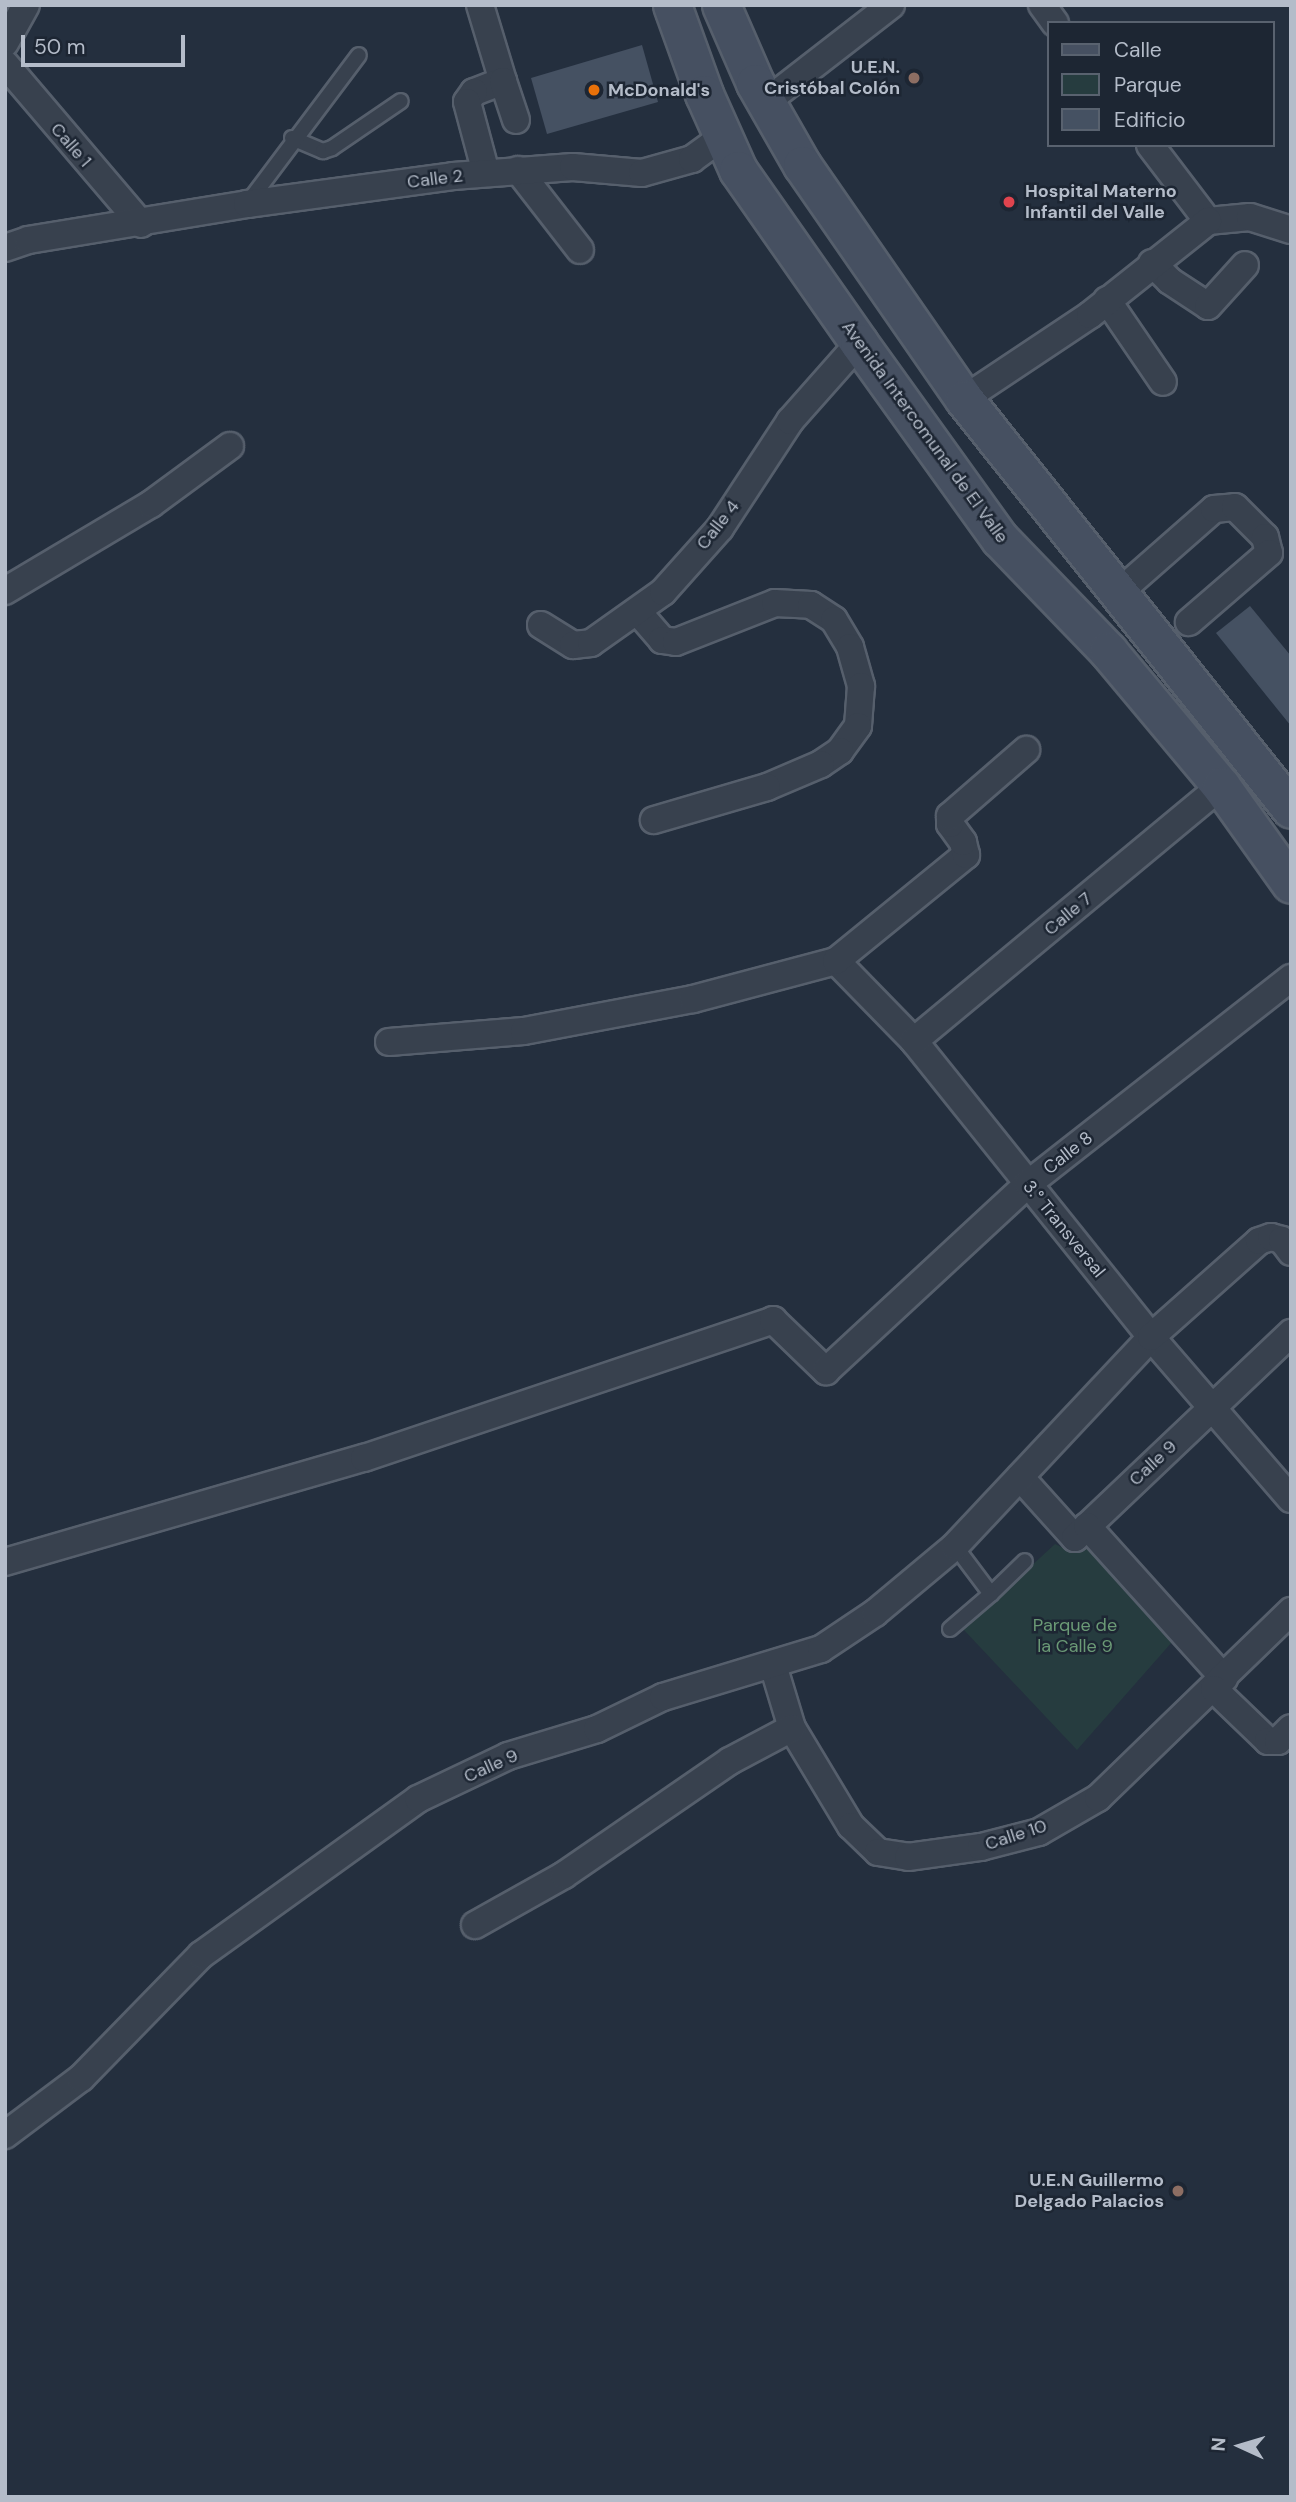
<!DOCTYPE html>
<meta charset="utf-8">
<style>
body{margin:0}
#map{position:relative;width:1296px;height:2502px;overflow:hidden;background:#242f3e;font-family:"DM Sans",sans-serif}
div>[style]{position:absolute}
.green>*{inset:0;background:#263c3f}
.building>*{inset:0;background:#455162}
.roads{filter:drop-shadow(2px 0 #565f6c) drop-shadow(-2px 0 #565f6c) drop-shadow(0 2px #565f6c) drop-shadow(0 -2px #565f6c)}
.service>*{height:14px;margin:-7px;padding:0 7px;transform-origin:7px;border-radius:7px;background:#38414e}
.minor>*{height:26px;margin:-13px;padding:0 13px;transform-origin:13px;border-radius:13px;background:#38414e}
.secondary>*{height:37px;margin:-18.5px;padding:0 18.5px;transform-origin:18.5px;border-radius:18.5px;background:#465061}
.dots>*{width:19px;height:19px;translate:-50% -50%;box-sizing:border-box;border:4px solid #1d2633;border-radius:50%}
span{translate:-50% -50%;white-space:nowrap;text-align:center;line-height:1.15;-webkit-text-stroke:5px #1d2633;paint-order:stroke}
.poi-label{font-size:18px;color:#b4bcc9;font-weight:700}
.right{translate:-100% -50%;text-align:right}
.left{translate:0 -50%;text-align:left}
.street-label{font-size:18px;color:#b4bcc9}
.park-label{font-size:18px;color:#6b9a76}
.frame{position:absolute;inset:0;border:7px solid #b4bcc9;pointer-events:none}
.legend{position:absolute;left:1047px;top:21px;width:228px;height:126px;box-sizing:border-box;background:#1d2633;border:2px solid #59626f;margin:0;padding:9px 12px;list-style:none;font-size:21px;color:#b4bcc9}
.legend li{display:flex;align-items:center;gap:14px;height:35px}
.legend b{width:35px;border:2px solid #59626f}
.north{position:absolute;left:1205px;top:2411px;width:70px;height:70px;-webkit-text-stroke:5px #1d2633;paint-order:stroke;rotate:274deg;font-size:19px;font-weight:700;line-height:28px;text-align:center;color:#b4bcc9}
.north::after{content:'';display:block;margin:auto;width:24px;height:32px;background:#b4bcc9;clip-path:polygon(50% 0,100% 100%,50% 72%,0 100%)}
.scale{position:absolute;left:21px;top:35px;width:164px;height:32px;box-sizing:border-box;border:4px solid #b4bcc9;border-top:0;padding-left:9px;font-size:21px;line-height:24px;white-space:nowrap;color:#b4bcc9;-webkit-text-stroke:5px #1d2633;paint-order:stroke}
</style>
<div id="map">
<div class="green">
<i style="clip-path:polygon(1089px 1543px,1180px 1633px,1077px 1750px,963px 1629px,1055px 1544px,1068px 1550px)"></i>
</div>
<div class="building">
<i style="clip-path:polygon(642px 45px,658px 102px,547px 134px,531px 78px)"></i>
<i style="clip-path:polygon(1250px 606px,1291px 656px,1291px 726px,1216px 633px)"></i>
</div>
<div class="roads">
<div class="service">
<i style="left:292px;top:138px;width:34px;rotate:23deg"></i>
<i style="left:323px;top:151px;width:9px;rotate:-18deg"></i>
<i style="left:332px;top:148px;width:83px;rotate:-34.3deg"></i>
<i style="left:247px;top:204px;width:186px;rotate:-53.1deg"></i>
<i style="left:955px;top:1546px;width:60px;rotate:53.1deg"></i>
<i style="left:991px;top:1594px;width:47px;rotate:-44.1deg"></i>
<i style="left:950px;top:1629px;width:54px;rotate:-40.5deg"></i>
</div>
<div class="minor">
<i style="left:480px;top:5px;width:79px;rotate:73.2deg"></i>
<i style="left:503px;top:81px;width:31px;rotate:159deg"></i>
<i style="left:474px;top:92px;width:12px;rotate:125deg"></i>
<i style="left:467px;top:102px;width:73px;rotate:75deg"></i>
<i style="left:1042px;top:5px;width:22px;rotate:54deg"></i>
<i style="left:5px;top:43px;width:43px;rotate:-61.1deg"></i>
<i style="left:5px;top:64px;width:210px;rotate:49.6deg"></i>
<i style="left:503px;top:81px;width:41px;rotate:71.6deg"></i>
<i style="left:766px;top:102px;width:158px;rotate:-37.8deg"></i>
<i style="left:1150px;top:145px;width:96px;rotate:52.7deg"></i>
<i style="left:518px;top:170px;width:101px;rotate:52.2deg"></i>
<i style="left:1208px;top:221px;width:42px;rotate:-5.4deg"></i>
<i style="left:1250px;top:217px;width:43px;rotate:17.6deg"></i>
<i style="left:5px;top:248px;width:24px;rotate:-19deg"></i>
<i style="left:28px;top:240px;width:222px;rotate:-9.3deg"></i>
<i style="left:247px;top:204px;width:208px;rotate:-7.7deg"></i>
<i style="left:453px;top:176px;width:120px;rotate:-4.3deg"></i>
<i style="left:573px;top:167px;width:69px;rotate:5deg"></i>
<i style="left:642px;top:173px;width:52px;rotate:-15.6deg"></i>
<i style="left:692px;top:159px;width:37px;rotate:-36deg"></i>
<i style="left:1152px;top:263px;width:25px;rotate:45deg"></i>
<i style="left:1170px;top:281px;width:45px;rotate:33.3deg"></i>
<i style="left:1208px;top:306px;width:55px;rotate:-47.9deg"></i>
<i style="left:1107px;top:300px;width:99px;rotate:55.7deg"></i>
<i style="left:964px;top:399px;width:151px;rotate:-33.7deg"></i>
<i style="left:1090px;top:315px;width:151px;rotate:-38.5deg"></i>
<i style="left:5px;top:591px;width:170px;rotate:-30.8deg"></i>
<i style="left:151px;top:504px;width:98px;rotate:-36.3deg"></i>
<i style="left:1116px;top:595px;width:130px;rotate:-41.3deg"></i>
<i style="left:1214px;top:509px;width:21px;rotate:-5deg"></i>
<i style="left:1235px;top:507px;width:42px;rotate:45deg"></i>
<i style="left:1265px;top:537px;width:16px;rotate:76deg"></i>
<i style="left:1269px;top:553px;width:106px;rotate:139.2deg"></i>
<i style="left:638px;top:612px;width:37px;rotate:49deg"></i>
<i style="left:662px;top:640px;width:14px;rotate:8deg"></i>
<i style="left:676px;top:642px;width:106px;rotate:-21.5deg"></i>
<i style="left:775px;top:603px;width:36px;rotate:3deg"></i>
<i style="left:811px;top:605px;width:27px;rotate:33deg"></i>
<i style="left:834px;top:620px;width:31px;rotate:59deg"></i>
<i style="left:850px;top:647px;width:41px;rotate:74.2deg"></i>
<i style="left:861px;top:686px;width:40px;rotate:94.3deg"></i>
<i style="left:858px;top:726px;width:31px;rotate:126deg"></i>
<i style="left:840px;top:751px;width:23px;rotate:146deg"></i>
<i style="left:821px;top:764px;width:59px;rotate:156.9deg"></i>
<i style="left:767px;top:787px;width:118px;rotate:163.7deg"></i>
<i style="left:541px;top:625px;width:38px;rotate:32deg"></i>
<i style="left:573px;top:645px;width:18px;rotate:-6deg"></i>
<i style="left:591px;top:643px;width:88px;rotate:-35.3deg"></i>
<i style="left:663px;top:592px;width:86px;rotate:-48.3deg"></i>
<i style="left:720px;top:528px;width:128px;rotate:-56.8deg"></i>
<i style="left:790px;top:421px;width:104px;rotate:-48.5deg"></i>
<i style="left:836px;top:961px;width:112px;rotate:45.7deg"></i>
<i style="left:914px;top:1041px;width:379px;rotate:51.3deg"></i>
<i style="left:1151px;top:1337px;width:214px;rotate:49.2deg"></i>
<i style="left:914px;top:1041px;width:399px;rotate:-39.7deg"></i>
<i style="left:389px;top:1042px;width:135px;rotate:-4.7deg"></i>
<i style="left:524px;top:1031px;width:172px;rotate:-10.7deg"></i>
<i style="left:693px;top:999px;width:148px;rotate:-14.9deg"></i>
<i style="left:836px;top:961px;width:168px;rotate:-39.2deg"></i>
<i style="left:966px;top:855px;width:13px;rotate:-103deg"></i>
<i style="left:963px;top:842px;width:22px;rotate:-126deg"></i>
<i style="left:950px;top:824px;width:8px;rotate:-90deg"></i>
<i style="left:950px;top:816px;width:101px;rotate:-41deg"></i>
<i style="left:1020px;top:1477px;width:82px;rotate:48deg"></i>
<i style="left:1075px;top:1538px;width:298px;rotate:-43.5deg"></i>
<i style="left:1087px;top:1526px;width:205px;rotate:48deg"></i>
<i style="left:5px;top:1562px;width:374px;rotate:-16.2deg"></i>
<i style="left:364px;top:1458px;width:432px;rotate:-18.6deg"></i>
<i style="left:773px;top:1320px;width:74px;rotate:43.9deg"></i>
<i style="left:826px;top:1371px;width:275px;rotate:-42.8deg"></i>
<i style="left:1028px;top:1184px;width:334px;rotate:-38.1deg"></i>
<i style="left:773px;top:1665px;width:66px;rotate:73.2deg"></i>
<i style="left:792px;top:1728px;width:114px;rotate:59deg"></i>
<i style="left:851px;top:1826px;width:37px;rotate:44deg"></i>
<i style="left:878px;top:1852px;width:30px;rotate:9deg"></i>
<i style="left:908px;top:1857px;width:74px;rotate:-7.8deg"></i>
<i style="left:981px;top:1847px;width:60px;rotate:-14.5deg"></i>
<i style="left:1039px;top:1832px;width:68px;rotate:-30deg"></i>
<i style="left:1098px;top:1798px;width:269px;rotate:-44.1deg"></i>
<i style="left:1214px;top:1689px;width:75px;rotate:43.9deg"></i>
<i style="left:1268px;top:1741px;width:10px"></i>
<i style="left:1278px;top:1741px;width:18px;rotate:-45deg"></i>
<i style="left:475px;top:1925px;width:102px;rotate:-29.3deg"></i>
<i style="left:564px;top:1875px;width:201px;rotate:-34.5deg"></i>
<i style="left:730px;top:1761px;width:70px;rotate:-28deg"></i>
<i style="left:5px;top:2135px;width:95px;rotate:-36.9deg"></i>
<i style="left:81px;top:2078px;width:172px;rotate:-45.7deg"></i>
<i style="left:201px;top:1955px;width:267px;rotate:-35.7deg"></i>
<i style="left:418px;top:1799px;width:100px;rotate:-25.5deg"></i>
<i style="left:508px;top:1756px;width:93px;rotate:-16.9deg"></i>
<i style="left:597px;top:1729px;width:73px;rotate:-25.9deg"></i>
<i style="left:663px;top:1697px;width:165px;rotate:-16.9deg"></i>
<i style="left:821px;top:1649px;width:65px;rotate:-33.7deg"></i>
<i style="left:875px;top:1613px;width:104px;rotate:-39.9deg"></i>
<i style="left:955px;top:1546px;width:287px;rotate:-46.8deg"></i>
<i style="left:1151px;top:1337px;width:144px;rotate:-41.6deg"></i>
<i style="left:1259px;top:1241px;width:13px;rotate:-18deg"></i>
<i style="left:1271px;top:1237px;width:11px;rotate:15deg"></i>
<i style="left:1282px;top:1240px;width:15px;rotate:53deg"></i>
</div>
<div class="secondary">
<i style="left:672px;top:5px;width:95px;rotate:70.2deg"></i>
<i style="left:704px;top:94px;width:83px;rotate:65.9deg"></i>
<i style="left:738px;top:170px;width:211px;rotate:55deg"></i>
<i style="left:859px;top:343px;width:241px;rotate:54.3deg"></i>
<i style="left:1000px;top:539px;width:156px;rotate:46deg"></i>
<i style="left:1108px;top:651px;width:176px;rotate:50.1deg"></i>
<i style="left:1221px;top:786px;width:120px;rotate:54.5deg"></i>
<i style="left:721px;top:5px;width:85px;rotate:66.4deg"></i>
<i style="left:755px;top:83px;width:95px;rotate:60.2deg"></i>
<i style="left:802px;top:165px;width:285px;rotate:55.3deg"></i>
<i style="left:964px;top:399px;width:524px;rotate:51.43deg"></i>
</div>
</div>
<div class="dots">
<i style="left:914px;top:78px;background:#8d6e63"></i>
<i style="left:594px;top:90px;background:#e8710a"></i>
<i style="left:1009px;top:202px;background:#e0444e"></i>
<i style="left:1178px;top:2191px;background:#8d6e63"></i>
</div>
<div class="poi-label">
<span class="right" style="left:900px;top:78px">U.E.N.<br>Cristóbal Colón</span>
<span class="left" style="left:608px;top:90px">McDonald's</span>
<span class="left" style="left:1025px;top:202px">Hospital Materno<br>Infantil del Valle</span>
<span class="right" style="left:1164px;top:2191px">U.E.N Guillermo<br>Delgado Palacios</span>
</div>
<div class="street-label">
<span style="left:71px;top:145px;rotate:49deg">Calle 1</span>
<span style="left:435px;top:179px;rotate:-7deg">Calle 2</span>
<span style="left:925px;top:432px;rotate:54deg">Avenida Intercomunal de El Valle</span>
<span style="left:718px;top:525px;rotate:-52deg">Calle 4</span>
<span style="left:1068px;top:914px;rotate:-40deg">Calle 7</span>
<span style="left:1068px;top:1153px;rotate:-38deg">Calle 8</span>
<span style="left:1064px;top:1229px;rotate:51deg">3.° Transversal</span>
<span style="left:1153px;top:1463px;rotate:-43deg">Calle 9</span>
<span style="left:491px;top:1766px;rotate:-24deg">Calle 9</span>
<span style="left:1016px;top:1835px;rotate:-18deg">Calle 10</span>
</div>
<div class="park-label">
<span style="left:1075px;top:1636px">Parque de<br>la Calle 9</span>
</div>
<div class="frame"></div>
<ul class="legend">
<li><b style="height:9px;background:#465061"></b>Calle</li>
<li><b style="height:19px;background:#263c3f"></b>Parque</li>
<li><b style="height:19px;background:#455162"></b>Edificio</li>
</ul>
<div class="north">N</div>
<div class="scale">50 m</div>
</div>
